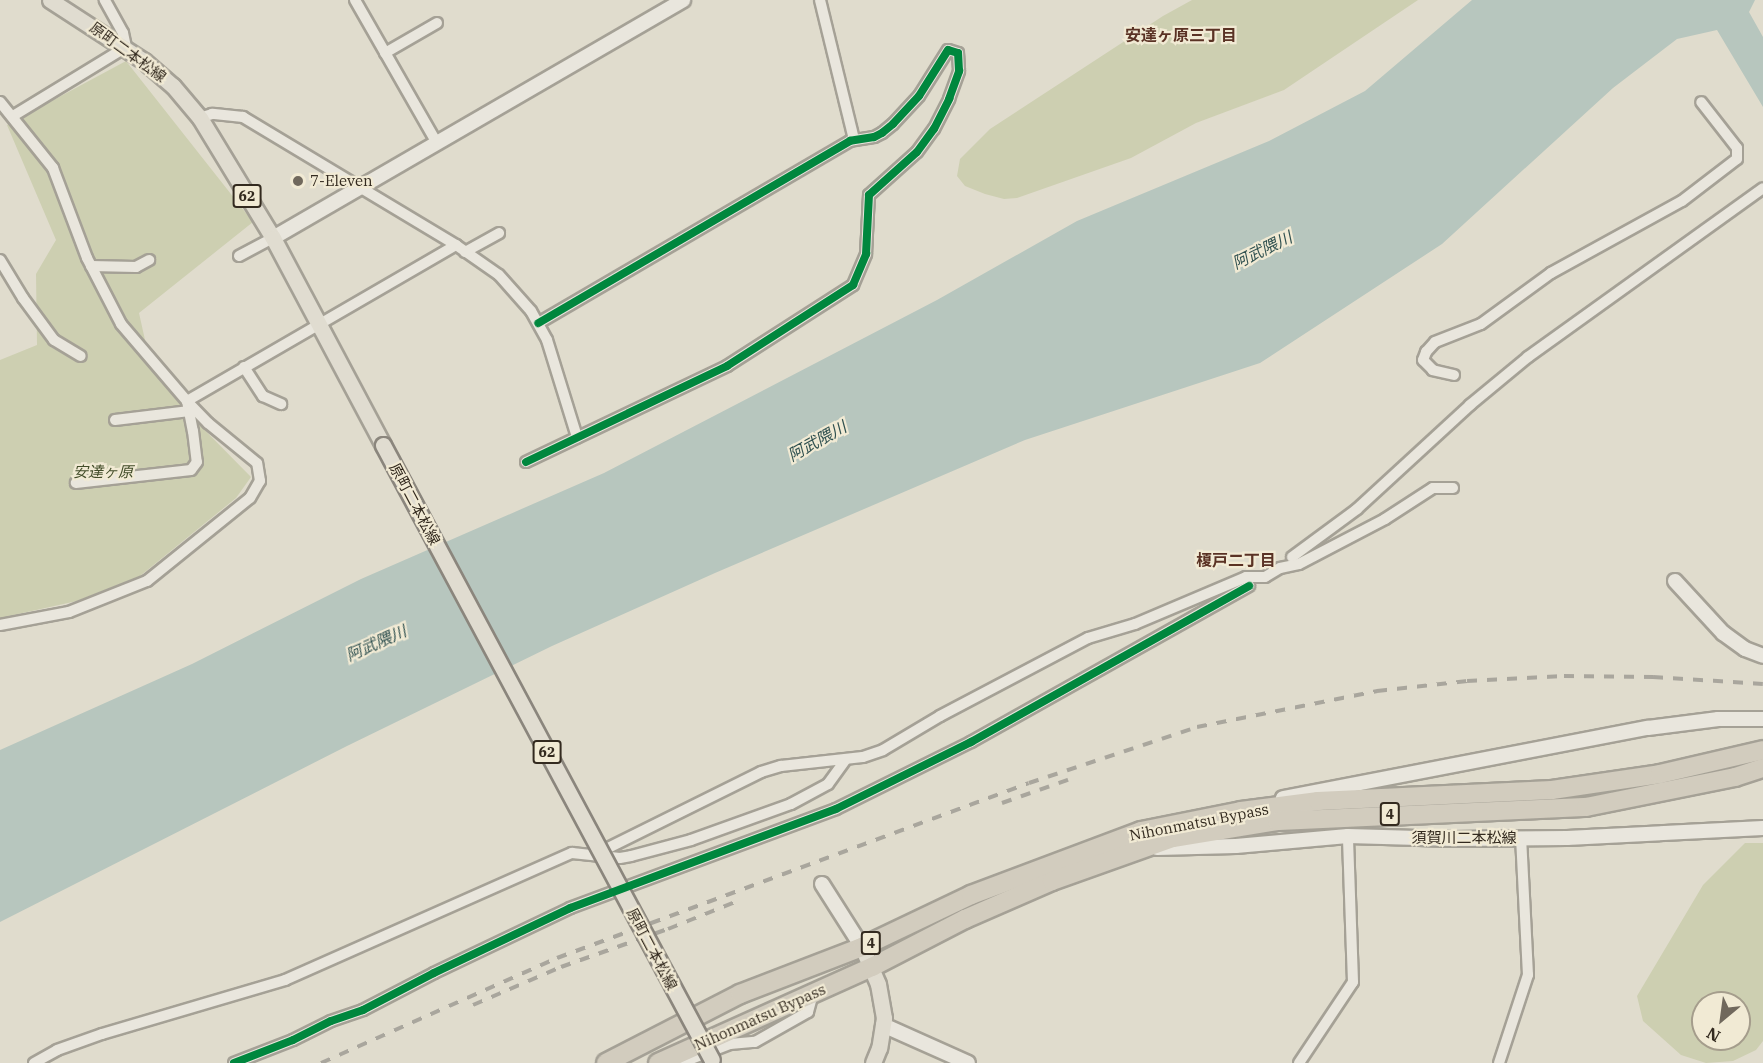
<!DOCTYPE html>
<meta charset="utf-8">
<style>
body{margin:0}
#map{position:relative;width:1763px;height:1063px;overflow:hidden;background:#e0dccd;font-family:"IBM Plex Serif","Noto Sans JP",serif}
div>[style]{position:absolute}
.green>*{inset:0;background:#cdcfb1}
.water>*{inset:0;background:#b7c6be}
.roads{filter:drop-shadow(2px 0 #a5a196) drop-shadow(-2px 0 #a5a196) drop-shadow(0 2px #a5a196) drop-shadow(0 -2px #a5a196)}
.street>*{height:10px;margin:-5px;padding:0 5px;transform-origin:5px;border-radius:5px;background:#e9e6dd}
.secondary>*{height:14px;margin:-7px;padding:0 7px;transform-origin:7px;border-radius:7px;background:#e9e6dd}
.primary>*{height:15px;margin:-7.5px;padding:0 7.5px;transform-origin:7.5px;border-radius:7.5px;background:#e0dcd0}
.highway>*{height:18px;margin:-9px;padding:0 9px;transform-origin:9px;border-radius:9px;background:#d2ccbe}
.rail>*{height:4px;margin-top:-2px;transform-origin:0;background:repeating-linear-gradient(90deg,#a9a69d 0 10px,transparent 0 20px)}
.bridges{filter:drop-shadow(2px 0 #8b867d) drop-shadow(-2px 0 #8b867d) drop-shadow(0 2px #8b867d) drop-shadow(0 -2px #8b867d)}
.primary-bridge>*{height:15px;margin:-7.5px;padding:0 7.5px;transform-origin:7.5px;border-radius:7.5px;background:#e0dcd0}
.cycleway>*{height:8px;margin:-4px;padding:0 4px;transform-origin:4px;border-radius:4px;background:#00873e}
.dots>*{width:16px;height:16px;translate:-50% -50%;box-sizing:border-box;border:3px solid #f1ead4;border-radius:50%}
span{translate:-50% -50%;white-space:nowrap;text-align:center;line-height:1.15;-webkit-text-stroke:4.5px #f1ead4;paint-order:stroke}
.shield-label span{padding:2px 4px;background:#f1ead4;border:2px solid;border-radius:4px;-webkit-text-stroke-width:0}
.shield-label{font-size:14px;color:#332a1f;font-weight:700}
.street-label{font-size:15px;color:#332a1f}
.poi-label{font-size:15px;color:#332a1f}
.left{translate:0 -50%;text-align:left}
.park-label{font-size:15px;color:#424d29;font-style:italic}
.neighbourhood-label{font-size:16px;color:#5a3224;font-weight:700}
.water-label{font-size:16px;color:#305150;font-style:italic}
.north{position:absolute;left:1691px;top:991px;width:60px;height:60px;box-sizing:border-box;background:#f1ead4;border:2px solid #a59d8c;border-radius:50%;rotate:209deg;font-size:16px;font-weight:700;line-height:24px;text-align:center;color:#332a1f}
.north::after{content:'';display:block;margin:auto;width:21px;height:27px;background:#70685c;clip-path:polygon(50% 0,100% 100%,50% 72%,0 100%)}
</style>
<div id="map">
<div class="green">
<i style="clip-path:polygon(1192px 0,1418px 0,1284px 90px,1196px 123px,1131px 158px,1017px 198px,1004px 199px,985px 194px,965px 186px,957px 176px,960px 159px,990px 129px,1163px 16px)"></i>
<i style="clip-path:polygon(126px 61px,253px 222px,139px 313px,151px 367px,181px 406px,251px 477px,236px 498px,140px 576px,77px 601px,0 618px,0 360px,37px 345px,36px 274px,56px 240px,7px 125px)"></i>
<i style="clip-path:polygon(evenodd,1745px 843px,1763px 843px,1763px 1041px,1756px 1050px,1733px 1061px,1706px 1063px,1681px 1055px,1643px 1021px,1637px 996px,1703px 885px,1745px 843px,1703px 1003px,1739px 1003px,1739px 1039px,1703px 1039px,1703px 1003px)"></i>
</div>
<div class="water">
<i style="clip-path:polygon(1472px 0,1755px 0,1749px 12px,1763px 37px,1763px 107px,1717px 30px,1677px 39px,1613px 88px,1442px 244px,1260px 363px,1025px 440px,715px 573px,552px 646px,347px 746px,0 922px,0 750px,192px 664px,361px 579px,604px 473px,937px 300px,1077px 221px,1269px 141px,1365px 91px)"></i>
</div>
<div class="roads">
<div class="street">
<i style="left:355px;top:0;width:165px;rotate:60.2deg"></i>
<i style="left:820px;top:0;width:144px;rotate:76.3deg"></i>
<i style="left:385px;top:53px;width:60px;rotate:-30deg"></i>
<i style="left:0;top:102px;width:85px;rotate:51.2deg"></i>
<i style="left:53px;top:168px;width:96px;rotate:69.3deg"></i>
<i style="left:87px;top:258px;width:74px;rotate:62.7deg"></i>
<i style="left:121px;top:324px;width:101px;rotate:49.4deg"></i>
<i style="left:187px;top:401px;width:31px;rotate:79deg"></i>
<i style="left:193px;top:431px;width:31px;rotate:83deg"></i>
<i style="left:197px;top:462px;width:10px;rotate:127deg"></i>
<i style="left:191px;top:470px;width:116px;rotate:173.6deg"></i>
<i style="left:13px;top:116px;width:132px;rotate:-31.4deg"></i>
<i style="left:126px;top:47px;width:14px;rotate:-102deg"></i>
<i style="left:123px;top:33px;width:38px;rotate:-119deg"></i>
<i style="left:456px;top:245px;width:52px;rotate:34.9deg"></i>
<i style="left:499px;top:275px;width:48px;rotate:48.4deg"></i>
<i style="left:531px;top:311px;width:33px;rotate:61deg"></i>
<i style="left:547px;top:340px;width:102px;rotate:72.8deg"></i>
<i style="left:465px;top:252px;width:39px;rotate:-29deg"></i>
<i style="left:239px;top:256px;width:38px;rotate:-28deg"></i>
<i style="left:0;top:260px;width:44px;rotate:58.8deg"></i>
<i style="left:23px;top:298px;width:52px;rotate:53.6deg"></i>
<i style="left:54px;top:340px;width:31px;rotate:31deg"></i>
<i style="left:91px;top:266px;width:45px;rotate:1.3deg"></i>
<i style="left:136px;top:267px;width:15px;rotate:-28deg"></i>
<i style="left:244px;top:367px;width:35px;rotate:57deg"></i>
<i style="left:263px;top:396px;width:20px;rotate:24deg"></i>
<i style="left:1454px;top:375px;width:22px;rotate:-167deg"></i>
<i style="left:1433px;top:370px;width:14px;rotate:-135deg"></i>
<i style="left:1423px;top:360px;width:9px;rotate:-69deg"></i>
<i style="left:1426px;top:352px;width:13px;rotate:-48deg"></i>
<i style="left:1435px;top:342px;width:49px;rotate:-21.4deg"></i>
<i style="left:1481px;top:324px;width:87px;rotate:-36.1deg"></i>
<i style="left:1551px;top:273px;width:149px;rotate:-28.8deg"></i>
<i style="left:1682px;top:201px;width:69px;rotate:-37.4deg"></i>
<i style="left:1737px;top:159px;width:11px;rotate:-90deg"></i>
<i style="left:1737px;top:148px;width:58px;rotate:-128deg"></i>
<i style="left:115px;top:420px;width:75px;rotate:-6.9deg"></i>
<i style="left:526px;top:462px;width:223px;rotate:-25.5deg"></i>
<i style="left:727px;top:366px;width:150px;rotate:-32.7deg"></i>
<i style="left:853px;top:285px;width:34px;rotate:-67deg"></i>
<i style="left:866px;top:254px;width:59px;rotate:-87.1deg"></i>
<i style="left:869px;top:195px;width:64px;rotate:-41.9deg"></i>
<i style="left:917px;top:152px;width:29px;rotate:-54deg"></i>
<i style="left:934px;top:129px;width:34px;rotate:-63deg"></i>
<i style="left:949px;top:99px;width:30px;rotate:-70deg"></i>
<i style="left:959px;top:71px;width:18px;rotate:-93deg"></i>
<i style="left:958px;top:53px;width:10px;rotate:-163deg"></i>
<i style="left:948px;top:50px;width:54px;rotate:122.2deg"></i>
<i style="left:919px;top:96px;width:38px;rotate:133deg"></i>
<i style="left:893px;top:124px;width:14px;rotate:141deg"></i>
<i style="left:882px;top:133px;width:9px;rotate:153deg"></i>
<i style="left:874px;top:137px;width:24px;rotate:171deg"></i>
<i style="left:850px;top:141px;width:361px;rotate:149.7deg"></i>
<i style="left:1292px;top:557px;width:81px;rotate:-36.4deg"></i>
<i style="left:1357px;top:509px;width:154px;rotate:-42.6deg"></i>
<i style="left:1470px;top:405px;width:75px;rotate:-39.6deg"></i>
<i style="left:1528px;top:357px;width:289px;rotate:-35.7deg"></i>
<i style="left:0;top:625px;width:70px;rotate:-10.7deg"></i>
<i style="left:69px;top:612px;width:84px;rotate:-21.7deg"></i>
<i style="left:147px;top:581px;width:132px;rotate:-38.9deg"></i>
<i style="left:250px;top:498px;width:20px;rotate:-60deg"></i>
<i style="left:260px;top:481px;width:18px;rotate:-99deg"></i>
<i style="left:257px;top:463px;width:63px;rotate:-140.8deg"></i>
<i style="left:208px;top:423px;width:30px;rotate:-134deg"></i>
<i style="left:187px;top:401px;width:311px;rotate:-30.1deg"></i>
<i style="left:456px;top:245px;width:249px;rotate:-149deg"></i>
<i style="left:243px;top:117px;width:31px;rotate:-174deg"></i>
<i style="left:212px;top:114px;width:13px;rotate:162deg"></i>
<i style="left:600px;top:852px;width:180px;rotate:-26.4deg"></i>
<i style="left:761px;top:772px;width:21px;rotate:-17deg"></i>
<i style="left:781px;top:766px;width:82px;rotate:-6.3deg"></i>
<i style="left:863px;top:757px;width:21px;rotate:-19deg"></i>
<i style="left:883px;top:750px;width:66px;rotate:-30.8deg"></i>
<i style="left:940px;top:716px;width:167px;rotate:-27.8deg"></i>
<i style="left:1088px;top:638px;width:49px;rotate:-16.6deg"></i>
<i style="left:1135px;top:624px;width:121px;rotate:-22.9deg"></i>
<i style="left:1246px;top:577px;width:19px"></i>
<i style="left:1265px;top:577px;width:17px;rotate:-31deg"></i>
<i style="left:1280px;top:568px;width:19px;rotate:-12deg"></i>
<i style="left:1299px;top:564px;width:97px;rotate:-27.6deg"></i>
<i style="left:1385px;top:519px;width:57px;rotate:-32.9deg"></i>
<i style="left:1433px;top:488px;width:20px"></i>
<i style="left:683px;top:1062px;width:50px;rotate:-21deg"></i>
<i style="left:730px;top:1044px;width:25px;rotate:-5deg"></i>
<i style="left:755px;top:1042px;width:61px;rotate:-29.5deg"></i>
<i style="left:808px;top:1012px;width:20px;rotate:-75deg"></i>
<i style="left:34px;top:1063px;width:26px;rotate:-29deg"></i>
<i style="left:57px;top:1050px;width:48px;rotate:-19.6deg"></i>
<i style="left:102px;top:1034px;width:191px;rotate:-16.4deg"></i>
<i style="left:285px;top:980px;width:314px;rotate:-23.9deg"></i>
<i style="left:572px;top:853px;width:48px;rotate:5.9deg"></i>
<i style="left:620px;top:858px;width:11px;rotate:-10deg"></i>
<i style="left:631px;top:856px;width:62px;rotate:-14.9deg"></i>
<i style="left:691px;top:840px;width:106px;rotate:-19.8deg"></i>
<i style="left:791px;top:804px;width:42px;rotate:-28.4deg"></i>
<i style="left:828px;top:784px;width:31px;rotate:-54deg"></i>
<i style="left:234px;top:1063px;width:63px;rotate:-21.3deg"></i>
<i style="left:293px;top:1040px;width:42px;rotate:-26.6deg"></i>
<i style="left:331px;top:1021px;width:34px;rotate:-19deg"></i>
<i style="left:363px;top:1010px;width:80px;rotate:-27.5deg"></i>
<i style="left:434px;top:973px;width:151px;rotate:-25.5deg"></i>
<i style="left:570px;top:908px;width:284px;rotate:-20.4deg"></i>
<i style="left:836px;top:809px;width:151px;rotate:-26.4deg"></i>
<i style="left:971px;top:742px;width:319px;rotate:-29.3deg"></i>
<i style="left:1299px;top:1063px;width:97px;rotate:-56.3deg"></i>
<i style="left:1353px;top:982px;width:146px;rotate:-92deg"></i>
<i style="left:1499px;top:1063px;width:93px;rotate:-71.8deg"></i>
<i style="left:1528px;top:975px;width:137px;rotate:-92.9deg"></i>
</div>
<div class="secondary">
<i style="left:273px;top:238px;width:474px;rotate:-30.1deg"></i>
<i style="left:1675px;top:581px;width:71px;rotate:47.3deg"></i>
<i style="left:1723px;top:633px;width:27px;rotate:36deg"></i>
<i style="left:1745px;top:649px;width:19px;rotate:21deg"></i>
<i style="left:1283px;top:798px;width:372px;rotate:-10.9deg"></i>
<i style="left:1648px;top:728px;width:71px;rotate:-7.3deg"></i>
<i style="left:1718px;top:719px;width:45px"></i>
<i style="left:1157px;top:848px;width:79px;rotate:-1.5deg"></i>
<i style="left:1236px;top:846px;width:112px;rotate:-5.1deg"></i>
<i style="left:1348px;top:836px;width:105px;rotate:1.6deg"></i>
<i style="left:1453px;top:839px;width:114px;rotate:-0.5deg"></i>
<i style="left:1567px;top:838px;width:196px;rotate:-2.9deg"></i>
<i style="left:822px;top:884px;width:75px;rotate:57.6deg"></i>
<i style="left:883px;top:1025px;width:93px;rotate:24.1deg"></i>
</div>
<div class="primary">
<i style="left:50px;top:0;width:112px;rotate:33deg"></i>
<i style="left:144px;top:61px;width:38px;rotate:41deg"></i>
<i style="left:173px;top:86px;width:42px;rotate:49.8deg"></i>
<i style="left:200px;top:118px;width:140px;rotate:58.7deg"></i>
<i style="left:273px;top:238px;width:234px;rotate:62deg"></i>
<i style="left:862px;top:947px;width:40px;rotate:66.6deg"></i>
<i style="left:878px;top:984px;width:35px;rotate:80deg"></i>
<i style="left:884px;top:1018px;width:30px;rotate:99deg"></i>
<i style="left:879px;top:1048px;width:16px;rotate:112deg"></i>
</div>
<div class="highway">
<i style="left:606px;top:1063px;width:151px;rotate:-27.2deg"></i>
<i style="left:740px;top:994px;width:131px;rotate:-21.1deg"></i>
<i style="left:862px;top:947px;width:121px;rotate:-25.5deg"></i>
<i style="left:971px;top:895px;width:182px;rotate:-20.6deg"></i>
<i style="left:1141px;top:831px;width:102px;rotate:-11.3deg"></i>
<i style="left:1241px;top:811px;width:78px;rotate:-7.4deg"></i>
<i style="left:1318px;top:801px;width:234px;rotate:-2.7deg"></i>
<i style="left:1552px;top:790px;width:109px;rotate:-8.4deg"></i>
<i style="left:1660px;top:774px;width:106px;rotate:-13.1deg"></i>
<i style="left:658px;top:1063px;width:235px;rotate:-24.2deg"></i>
<i style="left:872px;top:967px;width:105px;rotate:-27.3deg"></i>
<i style="left:965px;top:919px;width:95px;rotate:-23.6deg"></i>
<i style="left:1052px;top:881px;width:128px;rotate:-19.6deg"></i>
<i style="left:1173px;top:838px;width:105px;rotate:-9.3deg"></i>
<i style="left:1277px;top:821px;width:309px;rotate:-2.6deg"></i>
<i style="left:1586px;top:807px;width:152px;rotate:-11.4deg"></i>
<i style="left:1735px;top:777px;width:29px;rotate:-18deg"></i>
</div>
</div>
<div class="rail">
<i style="left:1002px;top:803px;width:72px;rotate:-19.4deg"></i>
<i style="left:473px;top:1005px;width:96px;rotate:-23.4deg"></i>
<i style="left:561px;top:967px;width:114px;rotate:-19.6deg"></i>
<i style="left:668px;top:929px;width:72px;rotate:-21.9deg"></i>
<i style="left:321px;top:1063px;width:258px;rotate:-24deg"></i>
<i style="left:557px;top:958px;width:503px;rotate:-20.34deg"></i>
<i style="left:1029px;top:783px;width:177px;rotate:-18.4deg"></i>
<i style="left:1197px;top:727px;width:184px;rotate:-11.3deg"></i>
<i style="left:1377px;top:691px;width:91px;rotate:-6.3deg"></i>
<i style="left:1467px;top:681px;width:97px;rotate:-3deg"></i>
<i style="left:1564px;top:676px;width:89px;rotate:0.6deg"></i>
<i style="left:1653px;top:677px;width:110px;rotate:3.6deg"></i>
</div>
<div class="bridges">
<div class="primary-bridge">
<i style="left:383px;top:445px;width:697px;rotate:61.86deg"></i>
</div>
</div>
<div class="cycleway">
<i style="left:526px;top:462px;width:223px;rotate:-25.5deg"></i>
<i style="left:727px;top:366px;width:150px;rotate:-32.7deg"></i>
<i style="left:853px;top:285px;width:34px;rotate:-67deg"></i>
<i style="left:866px;top:254px;width:59px;rotate:-87.1deg"></i>
<i style="left:869px;top:195px;width:64px;rotate:-41.9deg"></i>
<i style="left:917px;top:152px;width:29px;rotate:-54deg"></i>
<i style="left:934px;top:129px;width:34px;rotate:-63deg"></i>
<i style="left:949px;top:99px;width:30px;rotate:-70deg"></i>
<i style="left:959px;top:71px;width:18px;rotate:-93deg"></i>
<i style="left:958px;top:53px;width:10px;rotate:-163deg"></i>
<i style="left:948px;top:50px;width:54px;rotate:122.2deg"></i>
<i style="left:919px;top:96px;width:38px;rotate:133deg"></i>
<i style="left:893px;top:124px;width:14px;rotate:141deg"></i>
<i style="left:882px;top:133px;width:9px;rotate:153deg"></i>
<i style="left:874px;top:137px;width:24px;rotate:171deg"></i>
<i style="left:850px;top:141px;width:361px;rotate:149.7deg"></i>
<i style="left:234px;top:1063px;width:63px;rotate:-21.3deg"></i>
<i style="left:293px;top:1040px;width:42px;rotate:-26.6deg"></i>
<i style="left:331px;top:1021px;width:34px;rotate:-19deg"></i>
<i style="left:363px;top:1010px;width:80px;rotate:-27.5deg"></i>
<i style="left:434px;top:973px;width:151px;rotate:-25.5deg"></i>
<i style="left:570px;top:908px;width:284px;rotate:-20.4deg"></i>
<i style="left:836px;top:809px;width:151px;rotate:-26.4deg"></i>
<i style="left:971px;top:742px;width:319px;rotate:-29.3deg"></i>
</div>
<div class="dots">
<i style="left:298px;top:181px;background:#70685c"></i>
</div>
<div class="shield-label">
<span style="left:247px;top:196px">62</span>
<span style="left:547px;top:752px">62</span>
<span style="left:1390px;top:814px">4</span>
<span style="left:871px;top:943px">4</span>
</div>
<div class="street-label">
<span style="left:128px;top:52px;rotate:36deg">原町二本松線</span>
<span style="left:415px;top:504px;rotate:62deg">原町二本松線</span>
<span style="left:1199px;top:822px;rotate:-11deg">Nihonmatsu Bypass</span>
<span style="left:1464px;top:838px">須賀川二本松線</span>
<span style="left:652px;top:949px;rotate:62deg">原町二本松線</span>
<span style="left:760px;top:1017px;rotate:-24deg">Nihonmatsu Bypass</span>
</div>
<div class="poi-label">
<span class="left" style="left:310px;top:181px">7-Eleven</span>
</div>
<div class="park-label">
<span style="left:103px;top:472px">安達ヶ原</span>
</div>
<div class="neighbourhood-label">
<span style="left:1181px;top:35px">安達ヶ原三丁目</span>
<span style="left:1236px;top:560px">榎戸二丁目</span>
</div>
<div class="water-label">
<span style="left:1262px;top:250px;rotate:-26deg">阿武隈川</span>
<span style="left:817px;top:441px;rotate:-29deg">阿武隈川</span>
<span style="left:376px;top:643px;rotate:-24deg">阿武隈川</span>
</div>
<div class="north">N</div>
</div>
